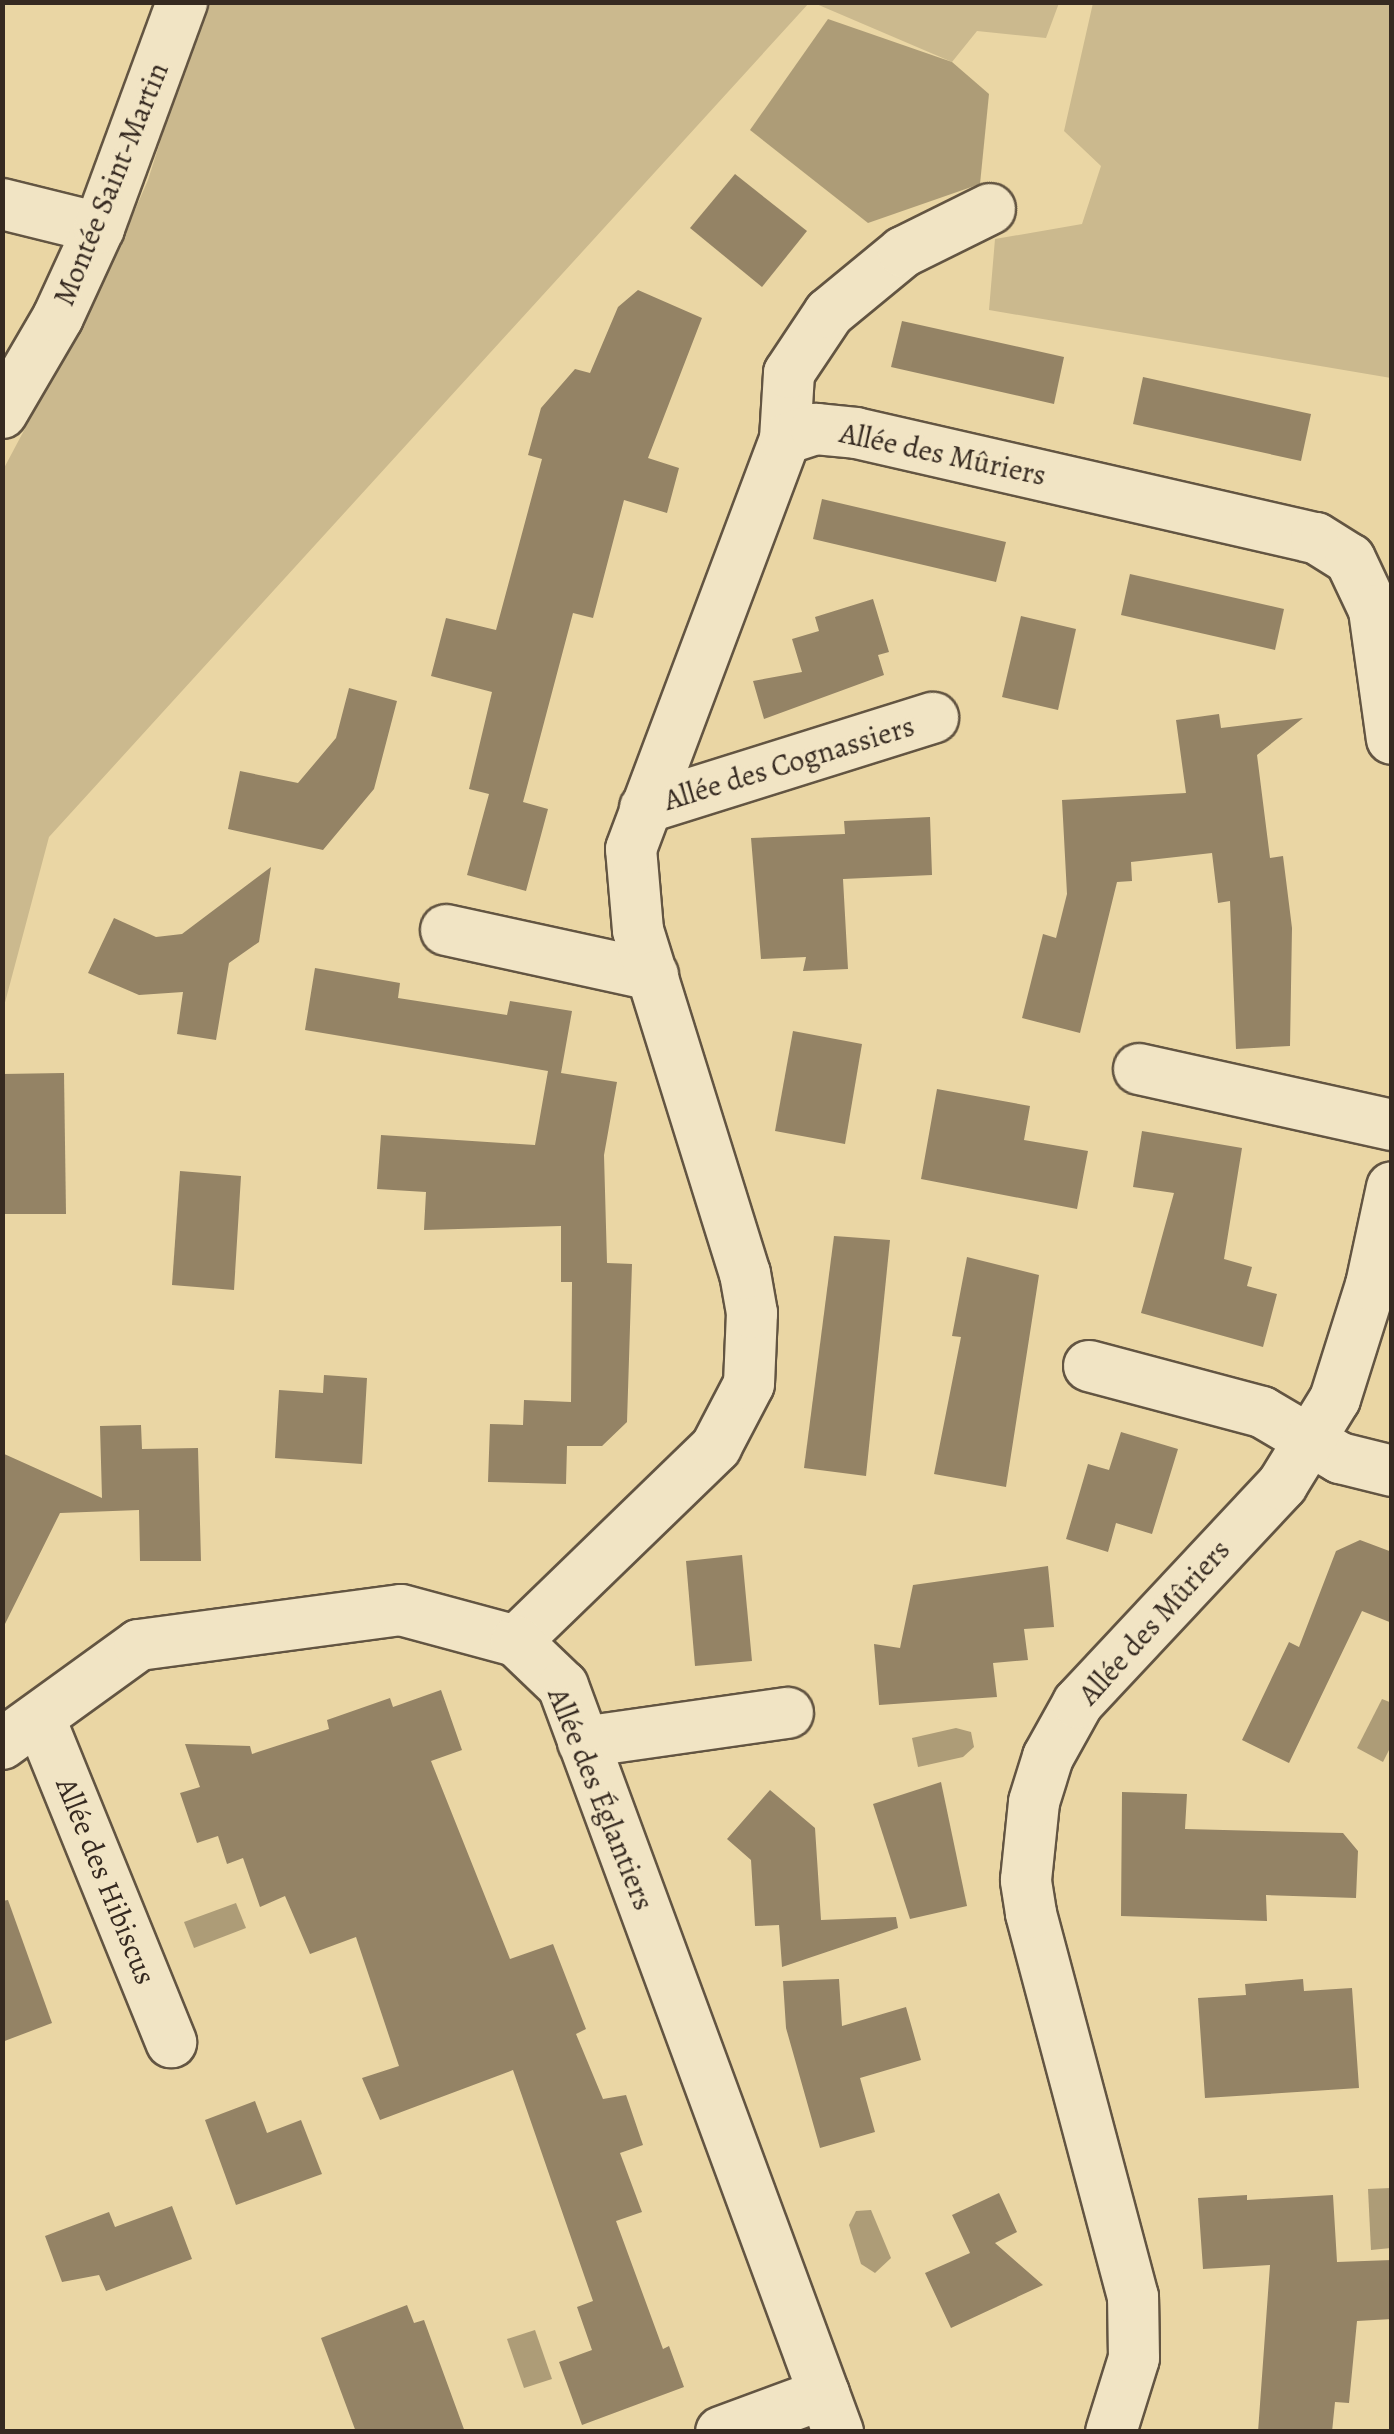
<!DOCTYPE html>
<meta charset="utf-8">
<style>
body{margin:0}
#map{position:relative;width:1394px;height:2434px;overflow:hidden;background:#ead6a4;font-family:Alegreya,serif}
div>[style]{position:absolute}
.green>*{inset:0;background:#cbb98e}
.water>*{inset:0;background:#ad9c77}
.building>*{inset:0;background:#948365}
.roads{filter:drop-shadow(2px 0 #635542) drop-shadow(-2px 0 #635542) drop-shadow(0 2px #635542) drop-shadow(0 -2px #635542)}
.minor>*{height:50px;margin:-25px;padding:0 25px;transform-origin:25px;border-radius:25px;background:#f1e4c4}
span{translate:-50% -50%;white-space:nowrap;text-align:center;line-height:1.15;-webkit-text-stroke:8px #f1e4c4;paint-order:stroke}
.street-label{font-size:30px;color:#362a21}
.frame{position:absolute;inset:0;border:5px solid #362a21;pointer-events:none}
</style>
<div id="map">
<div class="green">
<i style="clip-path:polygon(204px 3px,809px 3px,49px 837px,3px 1010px,3px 470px,108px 272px,148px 180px)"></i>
<i style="clip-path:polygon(814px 3px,1059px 3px,1046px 38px,977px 31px,952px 62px)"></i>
<i style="clip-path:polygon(1093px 3px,1391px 3px,1391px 378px,989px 310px,995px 239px,1082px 224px,1101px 166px,1064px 131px)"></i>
</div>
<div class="water">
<i style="clip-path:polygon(828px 19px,952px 62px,989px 94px,980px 184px,868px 223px,750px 130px)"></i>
<i style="clip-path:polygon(1382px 1699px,1392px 1703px,1391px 1746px,1383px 1762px,1357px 1748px)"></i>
<i style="clip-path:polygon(956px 1728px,971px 1732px,974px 1747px,963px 1757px,918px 1767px,912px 1738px)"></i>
<i style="clip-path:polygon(236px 1903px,246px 1928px,194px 1948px,184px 1922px)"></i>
<i style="clip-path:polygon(1391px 2188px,1391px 2248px,1371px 2250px,1368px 2189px)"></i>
<i style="clip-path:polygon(871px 2210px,891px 2258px,875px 2273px,861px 2264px,849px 2225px,856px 2211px)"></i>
<i style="clip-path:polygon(535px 2330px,552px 2379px,524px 2388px,507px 2339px)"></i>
</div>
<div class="building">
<i style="clip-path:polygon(735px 174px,807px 231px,762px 287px,690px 228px)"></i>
<i style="clip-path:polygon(638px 290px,702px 318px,648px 458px,679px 468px,667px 513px,624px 500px,593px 618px,573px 613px,523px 802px,548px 809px,526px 891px,467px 875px,489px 794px,469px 789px,492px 692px,431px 676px,446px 618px,496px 630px,542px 459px,528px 455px,541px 408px,575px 369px,590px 373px,618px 307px)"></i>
<i style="clip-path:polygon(902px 321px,1064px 357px,1054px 404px,891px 367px)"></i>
<i style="clip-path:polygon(1143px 377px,1311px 414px,1301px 461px,1133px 424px)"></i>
<i style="clip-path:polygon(822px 499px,1006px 542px,996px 582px,813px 539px)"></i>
<i style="clip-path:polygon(1130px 574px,1284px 609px,1275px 650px,1121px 615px)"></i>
<i style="clip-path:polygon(873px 599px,889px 652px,878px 655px,884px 675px,764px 719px,753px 681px,802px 672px,792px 639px,819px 631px,815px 617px)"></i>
<i style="clip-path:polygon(1021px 616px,1076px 629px,1058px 710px,1002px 697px)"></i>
<i style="clip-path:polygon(349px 688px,397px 701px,374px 789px,323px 850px,228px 829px,240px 771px,298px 783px,336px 738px)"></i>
<i style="clip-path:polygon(1219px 714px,1221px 728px,1303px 718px,1257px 755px,1270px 858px,1283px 856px,1292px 928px,1290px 1046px,1236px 1049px,1230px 901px,1218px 903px,1212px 853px,1131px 862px,1132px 881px,1117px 882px,1080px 1033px,1022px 1018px,1043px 934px,1056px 938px,1067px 894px,1062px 800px,1186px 793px,1176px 720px)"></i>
<i style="clip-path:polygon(930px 817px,932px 875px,843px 879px,848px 969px,803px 971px,806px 957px,761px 959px,751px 838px,845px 834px,844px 821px)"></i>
<i style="clip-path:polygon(271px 867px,259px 942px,229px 963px,216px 1040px,177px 1034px,183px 992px,139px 995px,88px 973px,114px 918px,156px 937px,182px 934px)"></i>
<i style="clip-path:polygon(315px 968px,400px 983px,398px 998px,507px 1015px,510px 1001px,572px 1011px,561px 1073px,617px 1082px,604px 1155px,607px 1263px,632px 1264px,627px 1422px,602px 1446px,567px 1446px,566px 1484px,488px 1482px,490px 1424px,523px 1425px,524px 1400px,571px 1402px,572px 1282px,561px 1282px,561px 1226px,424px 1230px,426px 1192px,377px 1189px,381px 1135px,535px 1145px,548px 1071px,305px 1030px)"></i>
<i style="clip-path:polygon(793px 1031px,862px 1044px,845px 1144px,775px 1131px)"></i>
<i style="clip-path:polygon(64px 1073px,66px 1214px,2px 1214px,2px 1074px)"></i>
<i style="clip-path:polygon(937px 1089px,1030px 1106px,1024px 1140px,1088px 1151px,1077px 1209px,921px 1179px)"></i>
<i style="clip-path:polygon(1142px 1131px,1242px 1148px,1224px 1259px,1252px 1267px,1247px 1286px,1277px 1294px,1263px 1347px,1141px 1313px,1174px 1193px,1133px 1187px)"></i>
<i style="clip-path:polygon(180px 1171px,241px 1176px,234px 1290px,172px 1285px)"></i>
<i style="clip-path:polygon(834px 1236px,890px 1240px,866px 1476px,804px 1468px)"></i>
<i style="clip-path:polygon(967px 1257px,1039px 1275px,1006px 1487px,934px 1474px,961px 1337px,952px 1336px)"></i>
<i style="clip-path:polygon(324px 1375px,367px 1378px,362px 1464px,275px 1458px,279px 1390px,323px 1393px)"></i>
<i style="clip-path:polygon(141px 1425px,142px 1449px,198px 1448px,201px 1561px,140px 1561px,139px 1510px,60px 1513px,2px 1630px,2px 1453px,102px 1498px,100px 1426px)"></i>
<i style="clip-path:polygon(1121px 1432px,1178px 1449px,1152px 1534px,1116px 1523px,1108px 1552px,1066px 1539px,1088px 1464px,1109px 1470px)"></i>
<i style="clip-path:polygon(1360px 1540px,1392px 1552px,1392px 1623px,1362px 1611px,1289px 1763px,1242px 1740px,1289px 1642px,1299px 1647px,1336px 1551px)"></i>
<i style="clip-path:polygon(742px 1555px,752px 1661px,695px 1666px,686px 1561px)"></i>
<i style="clip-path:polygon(1048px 1566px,1054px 1627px,1024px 1629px,1028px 1660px,993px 1663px,997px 1697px,879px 1705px,874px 1644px,900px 1648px,913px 1585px)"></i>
<i style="clip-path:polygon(441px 1690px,462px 1750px,431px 1761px,510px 1959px,553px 1944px,586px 2029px,576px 2034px,603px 2099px,626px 2095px,643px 2145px,620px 2153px,642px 2212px,616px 2221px,663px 2349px,669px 2346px,684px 2387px,582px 2425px,559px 2362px,592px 2350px,577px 2307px,593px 2301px,513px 2070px,380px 2120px,362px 2078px,399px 2066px,356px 1937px,310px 1954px,285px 1896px,260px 1907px,243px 1858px,227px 1864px,218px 1836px,197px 1843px,180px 1793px,200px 1787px,185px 1744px,250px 1746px,252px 1754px,329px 1729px,327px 1720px,390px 1698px,393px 1707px)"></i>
<i style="clip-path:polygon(941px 1782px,967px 1906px,910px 1919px,873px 1804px)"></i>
<i style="clip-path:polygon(770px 1790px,815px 1828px,821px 1920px,896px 1917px,898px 1928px,782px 1967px,779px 1925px,755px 1926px,751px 1860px,727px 1839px)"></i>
<i style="clip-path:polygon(1122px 1792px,1187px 1794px,1185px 1829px,1343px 1833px,1358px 1851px,1356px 1898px,1266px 1895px,1267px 1921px,1121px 1916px)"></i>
<i style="clip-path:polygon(8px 1900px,52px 2023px,2px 2042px,2px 1901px)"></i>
<i style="clip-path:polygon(839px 1979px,842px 2026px,906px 2007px,921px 2060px,860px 2078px,875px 2132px,820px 2148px,786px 2028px,783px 1981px)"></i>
<i style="clip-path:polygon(1303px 1979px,1304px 1991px,1352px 1988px,1359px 2088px,1205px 2098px,1198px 1998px,1246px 1995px,1245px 1984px)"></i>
<i style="clip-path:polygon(255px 2101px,267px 2133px,301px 2120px,322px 2174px,236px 2205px,205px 2120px)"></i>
<i style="clip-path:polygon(999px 2193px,1017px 2232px,995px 2243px,1043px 2285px,951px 2328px,925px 2273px,970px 2253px,952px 2215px)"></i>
<i style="clip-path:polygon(1247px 2195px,1247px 2200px,1333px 2195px,1337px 2262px,1392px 2260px,1392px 2319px,1357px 2321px,1349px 2403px,1335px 2402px,1332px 2432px,1258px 2432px,1270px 2265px,1203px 2269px,1198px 2198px)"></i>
<i style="clip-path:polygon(172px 2206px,192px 2259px,106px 2291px,99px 2275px,62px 2282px,45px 2236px,109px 2212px,115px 2227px)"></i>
<i style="clip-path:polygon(407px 2305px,414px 2323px,424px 2320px,465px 2432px,356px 2432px,321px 2338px)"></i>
</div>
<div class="roads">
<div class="minor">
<i style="left:2px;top:204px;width:100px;rotate:13.9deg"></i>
<i style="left:2px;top:413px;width:111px;rotate:-59.7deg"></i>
<i style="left:58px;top:317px;width:98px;rotate:-65.3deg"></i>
<i style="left:99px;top:228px;width:241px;rotate:-69.8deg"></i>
<i style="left:785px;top:439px;width:66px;rotate:-86.5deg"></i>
<i style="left:789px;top:373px;width:72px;rotate:-56.3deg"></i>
<i style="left:829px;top:313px;width:96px;rotate:-39.5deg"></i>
<i style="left:903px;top:252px;width:97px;rotate:-26.3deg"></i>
<i style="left:645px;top:808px;width:302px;rotate:-17.4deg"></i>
<i style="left:446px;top:930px;width:212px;rotate:12.3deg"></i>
<i style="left:1139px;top:1069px;width:259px;rotate:12.5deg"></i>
<i style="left:1089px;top:1366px;width:179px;rotate:14.9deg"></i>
<i style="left:1262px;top:1412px;width:91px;rotate:30.5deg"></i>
<i style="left:1340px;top:1458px;width:54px;rotate:14deg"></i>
<i style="left:516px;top:1641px;width:279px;rotate:-44.1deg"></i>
<i style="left:716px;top:1447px;width:71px;rotate:-62.4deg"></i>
<i style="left:749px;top:1384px;width:71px;rotate:-87.6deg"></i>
<i style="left:752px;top:1313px;width:40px;rotate:-100deg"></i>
<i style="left:745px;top:1274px;width:360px;rotate:-107.3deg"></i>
<i style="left:638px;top:930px;width:81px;rotate:-94.9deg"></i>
<i style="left:631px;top:849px;width:438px;rotate:-69.4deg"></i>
<i style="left:785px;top:439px;width:33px;rotate:-18deg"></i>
<i style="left:816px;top:429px;width:40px;rotate:5.7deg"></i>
<i style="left:856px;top:433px;width:472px;rotate:12.9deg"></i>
<i style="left:1316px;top:538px;width:40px;rotate:32deg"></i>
<i style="left:1350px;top:559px;width:56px;rotate:64.8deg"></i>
<i style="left:1374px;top:610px;width:130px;rotate:82.1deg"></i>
<i style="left:40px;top:1719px;width:349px;rotate:67.9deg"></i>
<i style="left:583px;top:1742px;width:207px;rotate:-8.1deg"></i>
<i style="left:2px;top:1744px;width:169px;rotate:-35.9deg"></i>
<i style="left:139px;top:1645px;width:264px;rotate:-7.6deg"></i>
<i style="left:401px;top:1610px;width:119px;rotate:15.1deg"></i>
<i style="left:516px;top:1641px;width:65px;rotate:43.8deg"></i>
<i style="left:563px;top:1686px;width:795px;rotate:69.76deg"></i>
<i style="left:721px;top:2432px;width:110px;rotate:-20.3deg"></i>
<i style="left:1111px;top:2432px;width:77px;rotate:-72.7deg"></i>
<i style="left:1134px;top:2358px;width:61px;rotate:-90.9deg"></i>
<i style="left:1133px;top:2297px;width:397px;rotate:-104.9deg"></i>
<i style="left:1031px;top:1913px;width:33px;rotate:-99deg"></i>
<i style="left:1026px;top:1880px;width:78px;rotate:-84.1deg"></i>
<i style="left:1034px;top:1802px;width:47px;rotate:-72.7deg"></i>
<i style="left:1048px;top:1757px;width:62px;rotate:-60.9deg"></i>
<i style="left:1078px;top:1703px;width:299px;rotate:-46.9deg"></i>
<i style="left:1282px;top:1485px;width:101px;rotate:-58.4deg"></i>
<i style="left:1335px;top:1399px;width:120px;rotate:-72.5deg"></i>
<i style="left:1371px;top:1285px;width:100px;rotate:-77.9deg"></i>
</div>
</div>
<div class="street-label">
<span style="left:111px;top:184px;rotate:-68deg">Montée Saint-Martin</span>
<span style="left:943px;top:454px;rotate:12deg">Allée des Mûriers</span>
<span style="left:789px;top:763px;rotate:-17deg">Allée des Cognassiers</span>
<span style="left:1154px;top:1622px;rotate:-48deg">Allée des Mûriers</span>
<span style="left:601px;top:1799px;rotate:68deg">Allée des Églantiers</span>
<span style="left:106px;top:1881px;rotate:68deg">Allée des Hibiscus</span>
</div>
<div class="frame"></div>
</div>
